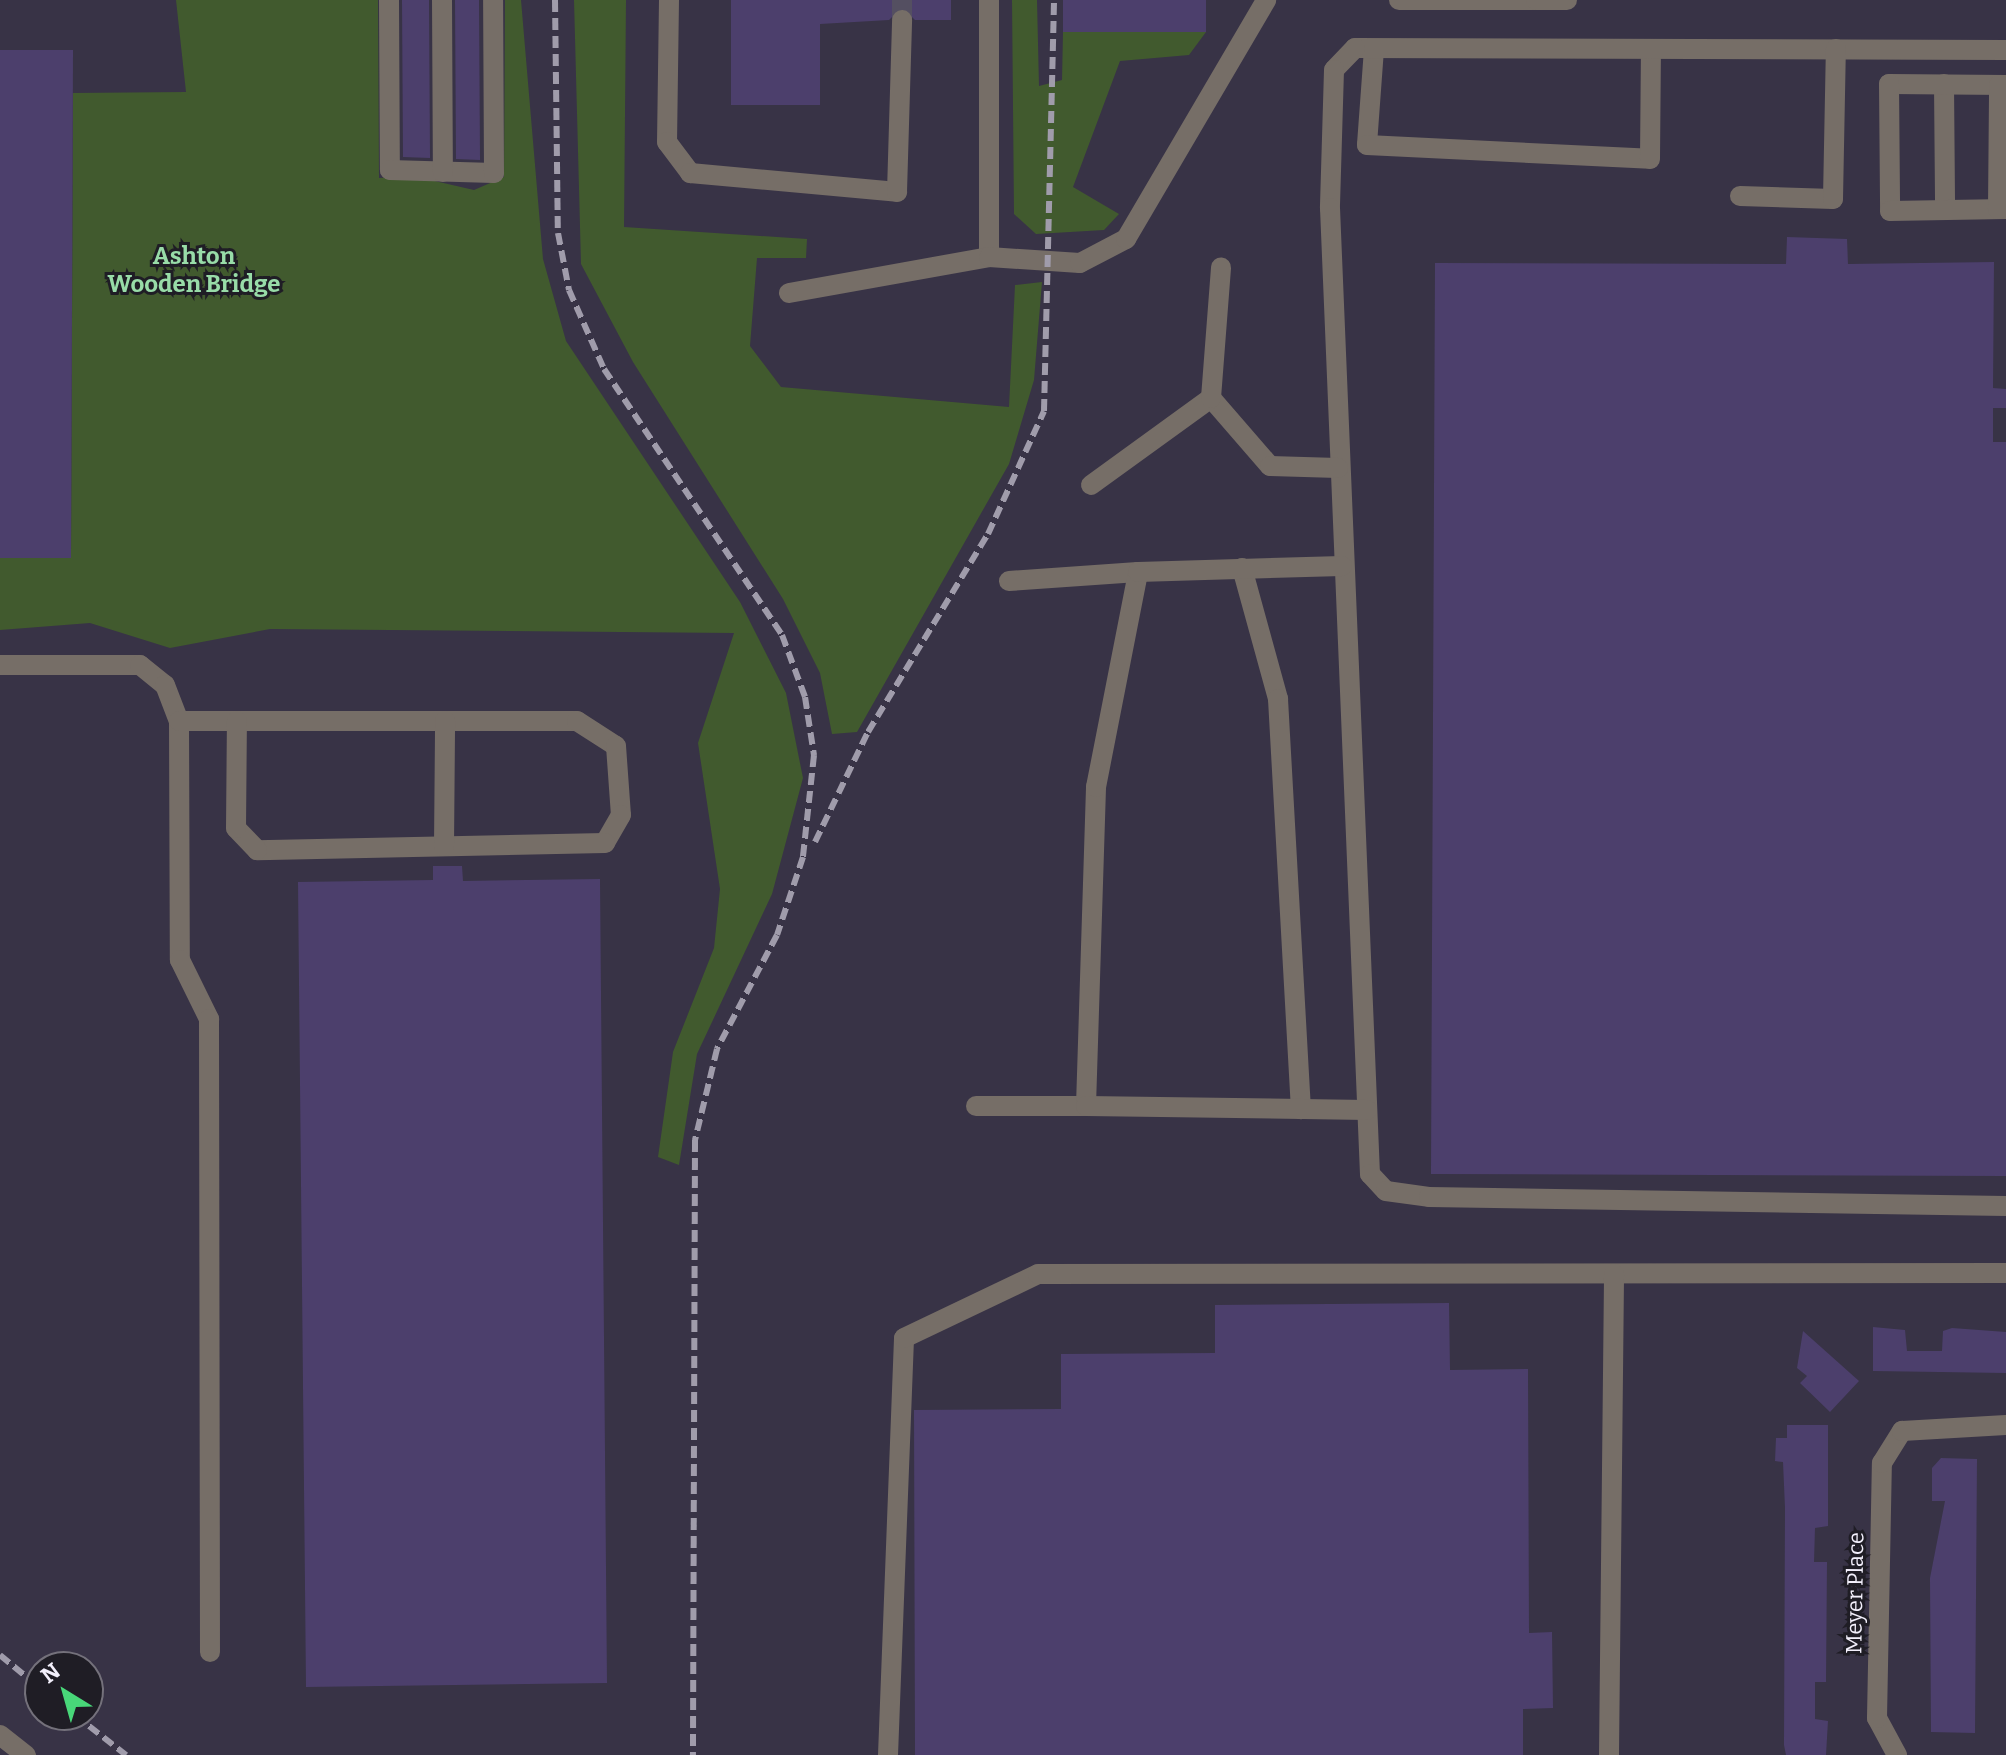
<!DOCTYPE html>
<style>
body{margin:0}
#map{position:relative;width:2006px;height:1755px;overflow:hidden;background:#383346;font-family:Bitter,serif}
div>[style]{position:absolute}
.green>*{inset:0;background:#415a2e}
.building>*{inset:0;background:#4c3f6c}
.minor-tunnel>*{height:20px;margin-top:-10px;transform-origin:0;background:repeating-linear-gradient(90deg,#544f61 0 20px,transparent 0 30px)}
.minor>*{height:20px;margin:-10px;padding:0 10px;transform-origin:10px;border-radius:10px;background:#766e67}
.rail>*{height:6px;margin-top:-3px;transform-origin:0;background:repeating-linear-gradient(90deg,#a09cab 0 12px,transparent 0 18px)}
span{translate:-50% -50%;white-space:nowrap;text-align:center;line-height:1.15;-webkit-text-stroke:6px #1f1d25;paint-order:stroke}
.street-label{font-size:22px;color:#f3f0fc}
.neighbourhood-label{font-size:24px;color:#98dca8;font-weight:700}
.north{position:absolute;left:24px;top:1651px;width:80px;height:80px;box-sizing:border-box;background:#1f1d25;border:2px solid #74717b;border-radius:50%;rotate:323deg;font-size:22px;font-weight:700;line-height:32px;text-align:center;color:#f3f0fc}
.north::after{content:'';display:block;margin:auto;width:28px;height:36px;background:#48d779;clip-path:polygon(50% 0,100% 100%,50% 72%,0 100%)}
</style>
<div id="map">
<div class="green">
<i style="clip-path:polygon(176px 0,378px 0,379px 178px,413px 176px,474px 190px,504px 177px,505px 0,521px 0,543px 259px,566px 341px,740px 602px,786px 693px,803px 778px,772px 894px,697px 1054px,679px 1165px,658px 1157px,673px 1052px,714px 948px,720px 889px,698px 743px,734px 633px,270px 629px,170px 648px,90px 623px,0 630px,0 558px,71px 557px,73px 93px,186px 92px)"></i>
<i style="clip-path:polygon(574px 0,626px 0,624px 227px,807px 239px,806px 258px,757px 258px,750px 346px,781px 387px,1009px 407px,1015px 285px,1042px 282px,1034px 380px,1009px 464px,857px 732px,832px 734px,820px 673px,783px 599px,633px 362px,581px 264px)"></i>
<i style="clip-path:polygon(1012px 0,1037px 0,1039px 86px,1062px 80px,1063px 32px,1206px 32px,1189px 55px,1120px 61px,1073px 187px,1119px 214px,1104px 230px,1036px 234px,1014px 214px)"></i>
</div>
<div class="building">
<i style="clip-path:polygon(402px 0,429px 0,430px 158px,403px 157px)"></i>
<i style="clip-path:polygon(455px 0,479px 0,480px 160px,456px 159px)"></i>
<i style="clip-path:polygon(731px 0,951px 0,951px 20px,915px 20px,902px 7px,889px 20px,820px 24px,820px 105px,731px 105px)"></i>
<i style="clip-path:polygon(1063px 0,1206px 0,1206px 32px,1063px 32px)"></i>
<i style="clip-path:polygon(0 50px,73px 50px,71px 558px,0 558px)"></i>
<i style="clip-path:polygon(1787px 237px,1847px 239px,1848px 264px,1994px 262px,1993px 388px,2006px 389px,2006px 408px,1993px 408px,1993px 442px,2006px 442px,2006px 1176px,1431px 1174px,1435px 263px,1786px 264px)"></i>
<i style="clip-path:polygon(433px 866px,462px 866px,463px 881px,600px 879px,607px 1683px,306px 1687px,298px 882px,433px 880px)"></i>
<i style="clip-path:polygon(1449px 1303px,1450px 1370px,1528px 1369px,1529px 1633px,1552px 1632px,1553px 1708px,1523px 1709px,1523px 1755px,915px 1755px,914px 1410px,1061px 1409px,1061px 1354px,1215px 1353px,1215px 1305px)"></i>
<i style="clip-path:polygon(1873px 1327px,1905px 1330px,1907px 1351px,1942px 1351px,1943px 1331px,1952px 1328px,2006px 1332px,2006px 1373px,1873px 1371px)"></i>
<i style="clip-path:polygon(1803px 1331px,1859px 1381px,1830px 1412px,1800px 1383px,1807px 1376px,1797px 1368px)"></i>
<i style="clip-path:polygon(1787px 1425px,1828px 1425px,1828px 1526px,1815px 1528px,1814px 1562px,1827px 1562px,1826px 1682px,1815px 1682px,1815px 1719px,1828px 1721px,1826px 1755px,1786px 1755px,1784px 1745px,1785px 1508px,1783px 1462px,1775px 1461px,1776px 1438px,1787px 1438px)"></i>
<i style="clip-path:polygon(1941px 1458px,1977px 1459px,1975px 1733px,1931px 1732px,1930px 1578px,1945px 1501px,1932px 1501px,1932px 1468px)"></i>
</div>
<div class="minor-tunnel">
<i style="left:902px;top:0;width:20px;rotate:90deg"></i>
</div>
<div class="minor">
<i style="left:389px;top:0;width:170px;rotate:89.7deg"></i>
<i style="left:390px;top:170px;width:104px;rotate:1.7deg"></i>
<i style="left:494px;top:173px;width:173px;rotate:-90.3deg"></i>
<i style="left:442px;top:0;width:172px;rotate:89.7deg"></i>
<i style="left:669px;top:0;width:142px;rotate:90.8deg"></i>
<i style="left:667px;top:142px;width:39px;rotate:53deg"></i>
<i style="left:690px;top:173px;width:208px;rotate:5.2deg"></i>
<i style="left:897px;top:192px;width:172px;rotate:-88.3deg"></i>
<i style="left:1399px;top:0;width:137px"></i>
<i style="left:1536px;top:0;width:31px"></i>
<i style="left:1374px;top:49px;width:96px;rotate:94.2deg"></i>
<i style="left:1367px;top:145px;width:283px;rotate:2.8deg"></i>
<i style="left:1650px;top:159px;width:110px;rotate:-89.5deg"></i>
<i style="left:2006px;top:50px;width:651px;rotate:-179.82deg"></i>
<i style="left:1355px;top:48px;width:30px;rotate:134deg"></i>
<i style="left:1334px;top:70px;width:138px;rotate:91.7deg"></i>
<i style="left:1330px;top:208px;width:967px;rotate:87.63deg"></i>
<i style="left:1370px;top:1174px;width:23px;rotate:47deg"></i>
<i style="left:1386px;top:1191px;width:43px;rotate:7.9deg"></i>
<i style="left:1429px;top:1197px;width:577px;rotate:0.89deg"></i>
<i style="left:1944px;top:84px;width:126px;rotate:89.5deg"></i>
<i style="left:2006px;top:85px;width:117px;rotate:-179.5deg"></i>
<i style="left:1889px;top:84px;width:127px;rotate:89.5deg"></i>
<i style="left:1890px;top:211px;width:116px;rotate:-1deg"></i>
<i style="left:1740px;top:196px;width:93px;rotate:1.8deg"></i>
<i style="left:1833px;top:199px;width:150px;rotate:-88.9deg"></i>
<i style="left:1998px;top:209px;width:124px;rotate:-89.5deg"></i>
<i style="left:989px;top:257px;width:257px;rotate:-90deg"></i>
<i style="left:789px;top:293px;width:203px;rotate:-10.2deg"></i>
<i style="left:989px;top:257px;width:91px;rotate:3.8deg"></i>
<i style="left:1080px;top:263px;width:52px;rotate:-27.6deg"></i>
<i style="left:1126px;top:239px;width:277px;rotate:-59.6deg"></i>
<i style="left:1211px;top:398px;width:90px;rotate:49.1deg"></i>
<i style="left:1270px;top:466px;width:68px;rotate:1.7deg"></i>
<i style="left:1091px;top:485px;width:148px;rotate:-35.9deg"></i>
<i style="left:1211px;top:398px;width:131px;rotate:-85.6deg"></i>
<i style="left:1242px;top:568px;width:136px;rotate:74.6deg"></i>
<i style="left:1278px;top:699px;width:411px;rotate:86.8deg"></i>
<i style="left:1009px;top:581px;width:129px;rotate:-4deg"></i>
<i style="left:0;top:665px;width:140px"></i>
<i style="left:140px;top:665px;width:32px;rotate:39deg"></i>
<i style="left:165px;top:685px;width:39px;rotate:69deg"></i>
<i style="left:179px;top:721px;width:239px;rotate:89.8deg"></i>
<i style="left:180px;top:960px;width:66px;rotate:63.8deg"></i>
<i style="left:209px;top:1019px;width:633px;rotate:89.91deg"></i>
<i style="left:179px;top:721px;width:398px"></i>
<i style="left:577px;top:721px;width:46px;rotate:32.7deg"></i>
<i style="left:616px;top:746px;width:69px;rotate:85.9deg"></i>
<i style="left:621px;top:815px;width:32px;rotate:120deg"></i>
<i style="left:605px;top:843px;width:348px;rotate:178.8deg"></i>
<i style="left:257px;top:850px;width:30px;rotate:-134deg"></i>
<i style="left:236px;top:828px;width:107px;rotate:-89.5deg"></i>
<i style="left:444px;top:846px;width:125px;rotate:-89.5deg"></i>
<i style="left:976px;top:1106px;width:110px"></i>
<i style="left:1086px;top:1106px;width:319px;rotate:-88.2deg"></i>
<i style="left:1096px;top:787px;width:219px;rotate:-78.9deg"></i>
<i style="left:1138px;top:572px;width:204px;rotate:-1.7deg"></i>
<i style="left:1086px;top:1106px;width:281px;rotate:0.8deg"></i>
<i style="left:0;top:1735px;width:33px;rotate:38deg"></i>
<i style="left:888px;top:1755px;width:417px;rotate:-87.8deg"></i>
<i style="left:904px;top:1338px;width:148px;rotate:-25.5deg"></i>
<i style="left:1038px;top:1274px;width:968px;rotate:-0.06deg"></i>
<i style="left:1609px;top:1755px;width:481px;rotate:-89.4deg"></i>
<i style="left:1897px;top:1755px;width:42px;rotate:-118.4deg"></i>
<i style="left:1877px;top:1718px;width:255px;rotate:-88.9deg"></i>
<i style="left:1882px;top:1463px;width:38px;rotate:-58deg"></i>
<i style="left:1902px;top:1431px;width:104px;rotate:-3.3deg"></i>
</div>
<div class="rail">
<i style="left:555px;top:0;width:233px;rotate:89.3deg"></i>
<i style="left:558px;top:233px;width:58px;rotate:79.1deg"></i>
<i style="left:569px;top:290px;width:86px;rotate:66.1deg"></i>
<i style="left:604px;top:369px;width:320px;rotate:56.2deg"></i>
<i style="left:782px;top:635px;width:66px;rotate:69.6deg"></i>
<i style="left:805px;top:697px;width:59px;rotate:81.2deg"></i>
<i style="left:814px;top:755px;width:103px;rotate:96.2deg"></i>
<i style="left:803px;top:857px;width:82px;rotate:108.4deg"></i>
<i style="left:777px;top:935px;width:129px;rotate:117.8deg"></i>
<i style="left:717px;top:1049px;width:94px;rotate:103.6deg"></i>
<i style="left:695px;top:1140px;width:615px;rotate:90.19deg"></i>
<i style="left:815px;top:842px;width:122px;rotate:-64.3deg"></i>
<i style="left:868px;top:732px;width:232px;rotate:-58.8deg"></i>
<i style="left:988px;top:534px;width:135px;rotate:-65.5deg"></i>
<i style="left:1044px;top:411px;width:411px;rotate:-88.6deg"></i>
<i style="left:0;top:1655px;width:52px;rotate:39.5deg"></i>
<i style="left:75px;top:1715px;width:65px;rotate:38.1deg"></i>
</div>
<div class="street-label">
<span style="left:1855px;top:1593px;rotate:-89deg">Meyer Place</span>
</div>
<div class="neighbourhood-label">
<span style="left:194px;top:271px">Ashton<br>Wooden Bridge</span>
</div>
<div class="north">N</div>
</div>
